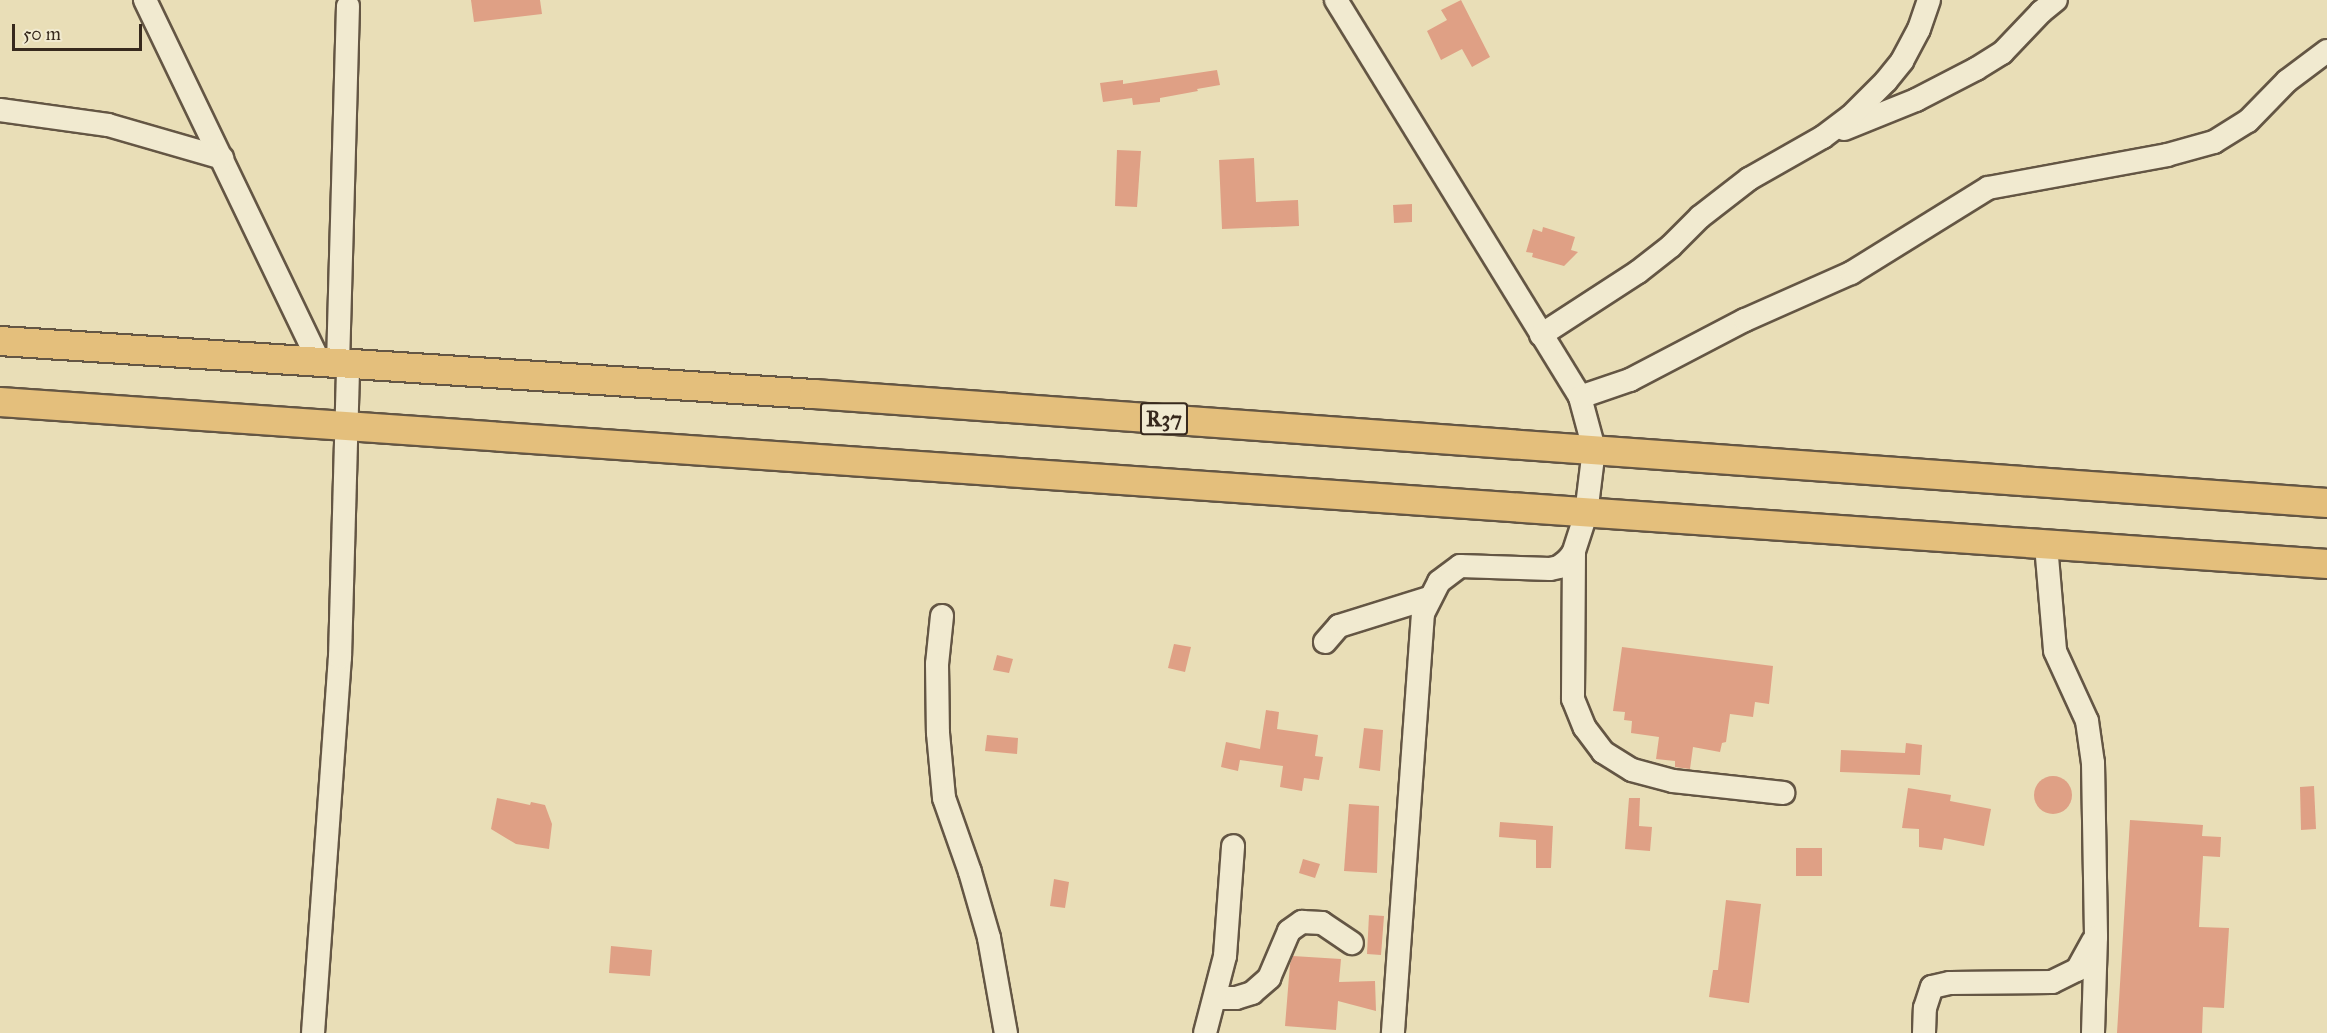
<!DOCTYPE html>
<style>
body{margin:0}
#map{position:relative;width:2327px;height:1033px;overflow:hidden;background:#e9deb7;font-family:"IM FELL Great Primer",serif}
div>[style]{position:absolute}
.building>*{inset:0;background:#dfa085}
.round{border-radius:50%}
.roads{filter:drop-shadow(2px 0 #645644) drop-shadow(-2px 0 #645644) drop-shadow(0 2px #645644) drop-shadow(0 -2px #645644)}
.minor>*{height:22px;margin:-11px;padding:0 11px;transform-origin:11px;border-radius:11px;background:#f1ead0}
.major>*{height:28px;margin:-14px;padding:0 14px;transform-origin:14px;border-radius:14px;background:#e4bf7c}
span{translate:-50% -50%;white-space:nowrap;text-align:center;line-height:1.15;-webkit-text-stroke:4.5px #f1ead0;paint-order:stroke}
.shield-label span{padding:2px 4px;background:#f1ead0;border:2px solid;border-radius:4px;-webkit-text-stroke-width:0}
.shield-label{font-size:22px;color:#37291d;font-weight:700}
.scale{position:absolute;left:12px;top:24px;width:130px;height:27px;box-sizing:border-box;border:3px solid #37291d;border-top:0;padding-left:8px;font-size:18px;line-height:21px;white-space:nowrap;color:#37291d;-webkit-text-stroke:4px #f1ead0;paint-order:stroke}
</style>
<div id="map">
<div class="building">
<i style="clip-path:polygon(471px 0,540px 0,542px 14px,474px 22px)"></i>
<i style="clip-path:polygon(1461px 0,1490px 57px,1472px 67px,1462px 49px,1441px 60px,1427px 31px,1447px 20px,1441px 10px)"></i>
<i style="clip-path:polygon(1217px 70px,1220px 85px,1197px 89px,1198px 91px,1160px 98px,1160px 102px,1133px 105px,1132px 98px,1103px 102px,1100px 83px,1123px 80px,1123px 84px)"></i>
<i style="clip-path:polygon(1117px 150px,1141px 151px,1137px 207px,1115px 206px)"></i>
<i style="clip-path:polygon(1254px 158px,1256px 202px,1298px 200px,1299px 226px,1222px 229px,1219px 160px)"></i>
<i style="clip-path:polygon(1412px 204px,1412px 222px,1394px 223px,1393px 205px)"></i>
<i style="clip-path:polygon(1543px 227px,1575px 237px,1571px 250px,1578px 252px,1564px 266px,1532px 257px,1533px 253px,1526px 252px,1533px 229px,1542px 232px)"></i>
<i style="clip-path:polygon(1174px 644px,1191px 647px,1185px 672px,1168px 668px)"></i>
<i style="clip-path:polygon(1622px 647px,1773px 666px,1769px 704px,1755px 702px,1753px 717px,1730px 714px,1726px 742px,1722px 743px,1720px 752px,1693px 747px,1690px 769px,1675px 767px,1675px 761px,1656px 759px,1659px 737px,1631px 733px,1632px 721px,1624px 720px,1625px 712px,1613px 711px)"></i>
<i style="clip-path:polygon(997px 655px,1013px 659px,1009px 673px,993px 670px)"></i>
<i style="clip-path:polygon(1266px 710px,1279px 712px,1277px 729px,1318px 735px,1315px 756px,1323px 757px,1319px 780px,1304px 778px,1302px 791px,1280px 787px,1283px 766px,1240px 760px,1238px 771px,1221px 767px,1226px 742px,1260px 749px)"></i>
<i style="clip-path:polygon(1364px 728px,1383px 730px,1380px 771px,1359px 768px)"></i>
<i style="clip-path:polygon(987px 735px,1018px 738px,1017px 754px,985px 751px)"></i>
<i style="clip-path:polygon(1906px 743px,1922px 745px,1920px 775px,1840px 772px,1841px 750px,1905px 753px)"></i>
<i class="round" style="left:2034px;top:776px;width:38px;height:38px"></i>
<i style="clip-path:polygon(2314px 786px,2316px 829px,2301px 830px,2300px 787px)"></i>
<i style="clip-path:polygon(1908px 788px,1951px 795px,1950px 801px,1991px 809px,1984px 846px,1944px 838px,1942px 850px,1919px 847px,1919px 829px,1902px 828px)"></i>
<i style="clip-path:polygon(497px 798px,530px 805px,531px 802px,545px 805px,552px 824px,549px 849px,516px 844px,491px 829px)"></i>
<i style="clip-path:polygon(1629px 798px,1640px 798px,1639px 826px,1652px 827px,1650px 851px,1625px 849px)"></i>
<i style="clip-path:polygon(1349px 804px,1379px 806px,1377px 873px,1344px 871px)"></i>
<i style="clip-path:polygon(2130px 820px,2203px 825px,2202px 836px,2221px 837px,2220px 857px,2203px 856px,2199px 927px,2229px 928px,2224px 1008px,2203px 1007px,2202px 1033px,2117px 1033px)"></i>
<i style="clip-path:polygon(1500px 822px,1553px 826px,1551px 868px,1536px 868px,1536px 840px,1499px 837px)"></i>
<i style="clip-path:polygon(1796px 848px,1822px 848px,1822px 876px,1796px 876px)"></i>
<i style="clip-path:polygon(1303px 859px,1320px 864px,1315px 878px,1299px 873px)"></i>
<i style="clip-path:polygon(1054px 879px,1069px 882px,1065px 908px,1050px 906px)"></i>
<i style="clip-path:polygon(1726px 900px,1761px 904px,1749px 1003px,1709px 997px,1713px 970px,1718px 970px)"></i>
<i style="clip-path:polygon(1369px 915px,1384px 916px,1381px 955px,1367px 954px)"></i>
<i style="clip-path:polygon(611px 946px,652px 950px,650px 976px,609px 973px)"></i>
<i style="clip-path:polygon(1293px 956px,1341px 959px,1339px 982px,1375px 981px,1376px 1011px,1338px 1001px,1336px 1030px,1285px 1026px,1290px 964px)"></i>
</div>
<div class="roads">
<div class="minor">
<i style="left:145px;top:0;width:403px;rotate:64.3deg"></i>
<i style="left:1336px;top:0;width:466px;rotate:58.4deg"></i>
<i style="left:1580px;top:397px;width:54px;rotate:74.9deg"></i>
<i style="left:1594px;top:449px;width:65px;rotate:97deg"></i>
<i style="left:1586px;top:514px;width:40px;rotate:108deg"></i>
<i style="left:1574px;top:552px;width:10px;rotate:127deg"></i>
<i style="left:1568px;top:560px;width:11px;rotate:142deg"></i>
<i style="left:1559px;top:567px;width:9px;rotate:167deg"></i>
<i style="left:1550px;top:569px;width:90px;rotate:-178.1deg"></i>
<i style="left:1460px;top:566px;width:26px;rotate:143deg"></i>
<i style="left:1439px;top:582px;width:35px;rotate:117deg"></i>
<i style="left:1423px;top:613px;width:421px;rotate:94.1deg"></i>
<i style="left:0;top:110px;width:109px;rotate:7.9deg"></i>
<i style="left:108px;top:125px;width:119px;rotate:16.1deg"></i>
<i style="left:1844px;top:129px;width:78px;rotate:-21.9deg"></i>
<i style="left:1916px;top:100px;width:68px;rotate:-27.3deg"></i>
<i style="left:1976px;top:69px;width:31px;rotate:-32deg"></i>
<i style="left:2002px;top:53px;width:57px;rotate:-46.4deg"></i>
<i style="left:2041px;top:12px;width:19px;rotate:-39deg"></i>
<i style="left:1541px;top:335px;width:116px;rotate:-33deg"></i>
<i style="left:1638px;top:272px;width:42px;rotate:-38.2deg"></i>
<i style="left:1671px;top:246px;width:41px;rotate:-45deg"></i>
<i style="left:1700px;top:217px;width:62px;rotate:-37.8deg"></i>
<i style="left:1749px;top:179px;width:85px;rotate:-29.6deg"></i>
<i style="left:1823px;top:137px;width:34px;rotate:-37deg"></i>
<i style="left:1850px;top:117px;width:51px;rotate:-45deg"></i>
<i style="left:1886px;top:81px;width:26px;rotate:-51deg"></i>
<i style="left:1902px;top:61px;width:36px;rotate:-62deg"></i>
<i style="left:1919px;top:29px;width:31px;rotate:-71deg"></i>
<i style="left:338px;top:364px;width:358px;rotate:-88.4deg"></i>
<i style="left:1580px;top:397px;width:53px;rotate:-18.8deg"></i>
<i style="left:1630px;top:380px;width:130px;rotate:-27.6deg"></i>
<i style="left:1745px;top:320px;width:116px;rotate:-23.9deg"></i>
<i style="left:1851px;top:273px;width:161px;rotate:-31.8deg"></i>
<i style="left:1988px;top:188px;width:182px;rotate:-10.4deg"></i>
<i style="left:2167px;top:155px;width:49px;rotate:-15.5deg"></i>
<i style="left:2214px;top:142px;width:40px;rotate:-32deg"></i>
<i style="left:2248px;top:121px;width:56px;rotate:-45.7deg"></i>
<i style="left:2287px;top:81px;width:50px;rotate:-36.9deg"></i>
<i style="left:2046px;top:545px;width:106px;rotate:85.1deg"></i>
<i style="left:2055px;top:651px;width:77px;rotate:65.4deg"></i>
<i style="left:2087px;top:721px;width:42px;rotate:81.9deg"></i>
<i style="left:2093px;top:763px;width:174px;rotate:89deg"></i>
<i style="left:2096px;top:937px;width:96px;rotate:91.8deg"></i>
<i style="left:1574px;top:552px;width:147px;rotate:90.4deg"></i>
<i style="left:1573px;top:699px;width:31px;rotate:68deg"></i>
<i style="left:1585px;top:728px;width:30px;rotate:53deg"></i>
<i style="left:1603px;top:752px;width:34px;rotate:32deg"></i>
<i style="left:1632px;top:770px;width:42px;rotate:15deg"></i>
<i style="left:1673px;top:781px;width:111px;rotate:6.2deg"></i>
<i style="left:942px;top:616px;width:48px;rotate:95.9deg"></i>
<i style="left:937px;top:664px;width:69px;rotate:89.2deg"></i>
<i style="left:938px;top:733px;width:65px;rotate:84.7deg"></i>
<i style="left:944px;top:798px;width:78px;rotate:70.6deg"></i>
<i style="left:970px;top:872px;width:69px;rotate:73.9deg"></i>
<i style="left:989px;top:938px;width:97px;rotate:79.9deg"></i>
<i style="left:1325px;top:642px;width:21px;rotate:-49deg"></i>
<i style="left:1339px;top:626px;width:94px;rotate:-17.3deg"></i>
<i style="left:1216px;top:998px;width:20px"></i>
<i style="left:1236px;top:998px;width:17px;rotate:-17deg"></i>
<i style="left:1252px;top:993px;width:23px;rotate:-41deg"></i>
<i style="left:1269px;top:978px;width:51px;rotate:-66.9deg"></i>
<i style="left:1289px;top:931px;width:16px;rotate:-35deg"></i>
<i style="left:1302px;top:922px;width:20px;rotate:3deg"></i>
<i style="left:1322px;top:923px;width:36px;rotate:34deg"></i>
<i style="left:313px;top:1033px;width:377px;rotate:-85.9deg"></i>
<i style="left:340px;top:657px;width:293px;rotate:-88.4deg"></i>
<i style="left:1205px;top:1033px;width:80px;rotate:-75.4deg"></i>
<i style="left:1225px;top:956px;width:110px;rotate:-85.8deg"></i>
<i style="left:1924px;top:1033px;width:25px;rotate:-88deg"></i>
<i style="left:1925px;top:1008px;width:22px;rotate:-72deg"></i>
<i style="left:1932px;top:987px;width:18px;rotate:-13deg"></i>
<i style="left:1950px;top:983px;width:102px;rotate:-0.6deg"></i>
<i style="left:2052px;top:982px;width:28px;rotate:-26deg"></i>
<i style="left:2077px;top:970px;width:33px;rotate:-61deg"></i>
</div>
<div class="major">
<i style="left:0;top:341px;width:816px;rotate:3.73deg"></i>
<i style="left:814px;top:394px;width:1517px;rotate:4.12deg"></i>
<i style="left:0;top:402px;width:2333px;rotate:3.98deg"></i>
</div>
</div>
<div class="shield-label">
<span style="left:1164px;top:419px">R37</span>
</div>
<div class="scale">50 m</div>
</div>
